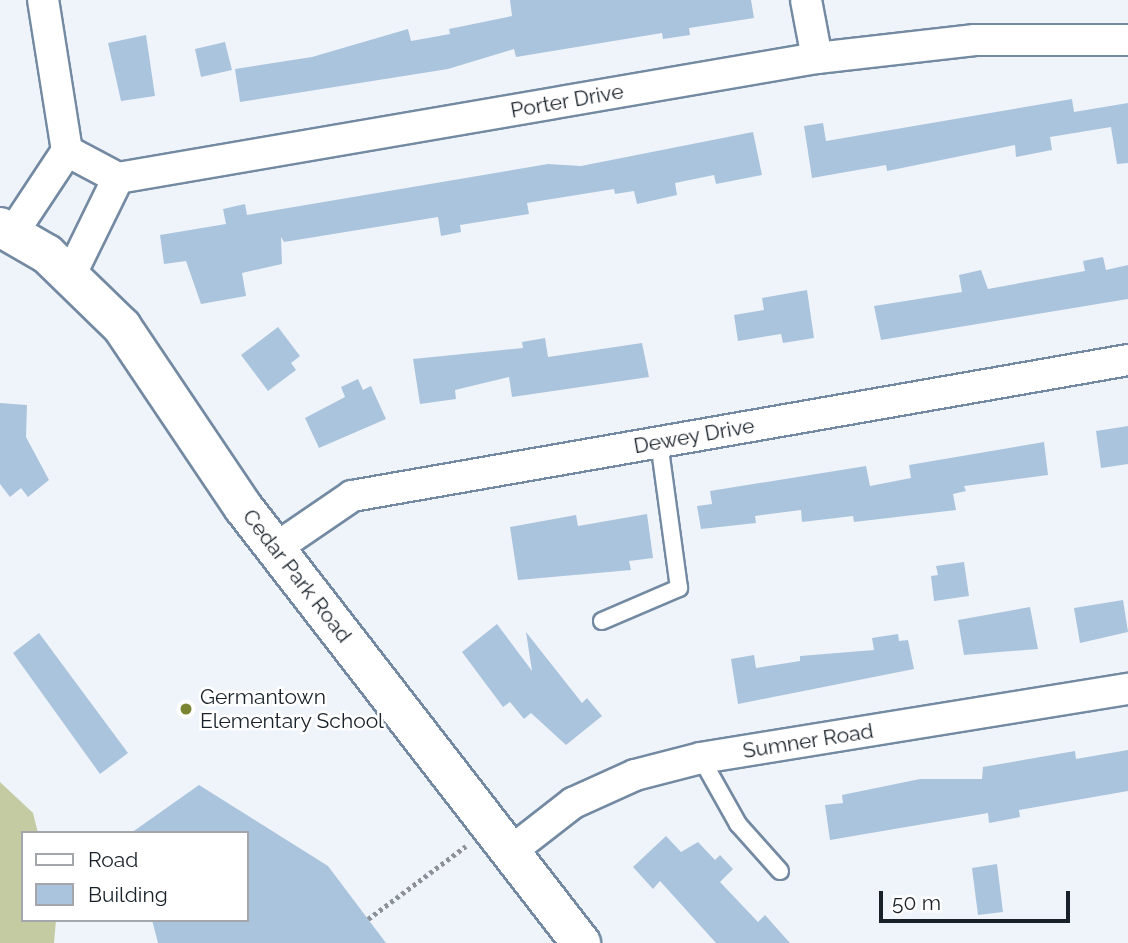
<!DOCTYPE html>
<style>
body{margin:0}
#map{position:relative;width:1128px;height:943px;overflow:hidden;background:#eff4fa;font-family:Raleway,sans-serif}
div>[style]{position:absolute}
.green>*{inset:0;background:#c4cba2}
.building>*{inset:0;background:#abc4dd}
.path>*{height:4.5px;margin-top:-2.25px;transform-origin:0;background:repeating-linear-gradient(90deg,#8a9198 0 3.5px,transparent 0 7px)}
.roads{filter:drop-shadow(2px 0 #738aa2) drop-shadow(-2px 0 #738aa2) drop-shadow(0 2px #738aa2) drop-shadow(0 -2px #738aa2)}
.lane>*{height:16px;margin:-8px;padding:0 8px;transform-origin:8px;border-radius:8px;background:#fff}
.street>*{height:30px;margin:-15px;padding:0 15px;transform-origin:15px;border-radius:15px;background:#fff}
.secondary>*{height:38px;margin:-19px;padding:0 19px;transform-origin:19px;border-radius:19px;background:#fff}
.dots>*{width:19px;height:19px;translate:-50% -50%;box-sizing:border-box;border:4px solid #fff;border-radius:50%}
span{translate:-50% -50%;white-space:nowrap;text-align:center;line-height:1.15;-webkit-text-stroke:5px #fff;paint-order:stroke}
.street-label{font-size:21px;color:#18212a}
.poi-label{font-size:21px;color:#18212a}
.left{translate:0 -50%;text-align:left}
.legend{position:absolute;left:21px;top:831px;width:228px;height:91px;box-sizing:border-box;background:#fff;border:2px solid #a3a6aa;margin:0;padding:9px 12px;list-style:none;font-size:21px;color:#18212a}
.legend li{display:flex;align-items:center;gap:14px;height:35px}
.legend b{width:35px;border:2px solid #a3a6aa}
.scale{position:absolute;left:879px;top:891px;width:191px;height:32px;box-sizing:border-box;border:4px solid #18212a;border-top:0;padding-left:9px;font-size:21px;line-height:24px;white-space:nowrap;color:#18212a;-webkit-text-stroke:5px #fff;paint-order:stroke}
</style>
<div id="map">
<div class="green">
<i style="clip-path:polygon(0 782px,33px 813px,38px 833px,23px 833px,23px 920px,56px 920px,54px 943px,0 943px)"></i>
</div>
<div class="building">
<i style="clip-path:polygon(510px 0,751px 0,754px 18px,689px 28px,690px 35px,663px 39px,662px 33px,516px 57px,514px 49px,448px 69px,240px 102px,235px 69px,312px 57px,408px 29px,411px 41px,450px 34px,449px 29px,512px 16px)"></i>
<i style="clip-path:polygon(146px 35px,155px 96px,121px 101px,108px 43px)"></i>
<i style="clip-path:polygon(225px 42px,232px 70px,201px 77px,195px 49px)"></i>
<i style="clip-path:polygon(1072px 99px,1074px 112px,1128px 103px,1128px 163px,1117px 164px,1111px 127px,1050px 137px,1052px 150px,1016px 157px,1015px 145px,887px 171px,886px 165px,812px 178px,804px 126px,823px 123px,826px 141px)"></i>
<i style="clip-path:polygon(753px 132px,762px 175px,716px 184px,714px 175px,675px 183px,677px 195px,637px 204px,634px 191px,615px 194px,614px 189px,527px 203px,529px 214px,460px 225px,461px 232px,441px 236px,438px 217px,284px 242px,281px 237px,282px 264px,242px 273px,246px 296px,201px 304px,186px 261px,164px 264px,160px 235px,226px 224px,223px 209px,245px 204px,247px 215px,548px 164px,581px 166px)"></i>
<i style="clip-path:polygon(1103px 257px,1106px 270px,1128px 265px,1128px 299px,881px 340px,874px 306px,962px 292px,959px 275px,981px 270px,988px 289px,1085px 271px,1083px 261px)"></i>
<i style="clip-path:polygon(807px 290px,814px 338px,783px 343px,781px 334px,738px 341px,734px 315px,764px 310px,762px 298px)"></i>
<i style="clip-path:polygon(278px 327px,300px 356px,291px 363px,296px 370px,268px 391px,241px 355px)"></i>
<i style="clip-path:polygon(545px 338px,548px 357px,642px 343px,649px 377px,512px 397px,509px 377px,455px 390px,456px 399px,420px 404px,413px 359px,523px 348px,522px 342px)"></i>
<i style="clip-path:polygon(358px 379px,363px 390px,371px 386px,386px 419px,319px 448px,305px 418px,345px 397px,341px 387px)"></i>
<i style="clip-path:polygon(0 403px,27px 405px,26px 437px,49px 480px,28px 497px,21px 488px,10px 497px,0 484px)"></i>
<i style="clip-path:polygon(1128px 426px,1128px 464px,1101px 468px,1096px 431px)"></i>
<i style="clip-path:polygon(1044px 442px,1048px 475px,964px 486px,966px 491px,953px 494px,956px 510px,854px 522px,853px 516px,802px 522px,801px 510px,755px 516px,756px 523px,701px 529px,697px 506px,712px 504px,710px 491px,866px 466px,870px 486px,911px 478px,909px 465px)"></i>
<i style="clip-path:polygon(647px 514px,653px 558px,629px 561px,631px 570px,518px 580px,510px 527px,576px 515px,578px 526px)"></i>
<i style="clip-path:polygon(964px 562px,969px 596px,934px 601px,931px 576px,938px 575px,936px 566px)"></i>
<i style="clip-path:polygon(1123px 600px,1128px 632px,1080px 643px,1074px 608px)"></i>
<i style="clip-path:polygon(1030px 607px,1038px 649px,964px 655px,958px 620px)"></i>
<i style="clip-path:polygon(497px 624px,532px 671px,526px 632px,582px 703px,587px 698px,602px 716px,566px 745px,531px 713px,524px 719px,510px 702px,503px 707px,462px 652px)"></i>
<i style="clip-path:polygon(39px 633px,128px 753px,100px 774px,13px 653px)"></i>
<i style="clip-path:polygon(898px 634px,899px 641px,908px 640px,914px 669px,738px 704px,731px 659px,754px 655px,756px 668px,800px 661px,800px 656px,874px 650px,872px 638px)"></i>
<i style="clip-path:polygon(1128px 750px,1128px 791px,1019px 810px,1020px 817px,989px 823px,988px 813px,830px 840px,825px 805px,843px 803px,842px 795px,920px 779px,982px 779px,983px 767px,1075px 751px,1076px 759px)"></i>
<i style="clip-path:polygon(199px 785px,328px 866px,386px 943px,158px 943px,152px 920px,247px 920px,247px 833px,131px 833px)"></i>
<i style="clip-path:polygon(666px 836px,681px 852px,698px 842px,715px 860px,720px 855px,733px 869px,720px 882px,758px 922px,765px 915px,790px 943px,716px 943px,660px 881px,653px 889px,633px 867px)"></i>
<i style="clip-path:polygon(997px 864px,1003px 912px,978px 915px,972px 868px)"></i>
</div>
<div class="path">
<i style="left:368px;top:919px;width:122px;rotate:-36.7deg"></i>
</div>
<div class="roads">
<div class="lane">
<i style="left:602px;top:621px;width:84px;rotate:-23.2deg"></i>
<i style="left:679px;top:588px;width:147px;rotate:-97.8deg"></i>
<i style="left:701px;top:758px;width:76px;rotate:60.7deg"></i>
<i style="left:738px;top:824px;width:63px;rotate:48.2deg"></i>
</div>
<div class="street">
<i style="left:806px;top:0;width:59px;rotate:79.3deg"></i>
<i style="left:67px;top:151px;width:58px;rotate:27.9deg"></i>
<i style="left:118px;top:178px;width:709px;rotate:-9.74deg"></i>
<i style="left:817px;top:58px;width:159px;rotate:-6.5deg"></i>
<i style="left:975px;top:40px;width:153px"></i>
<i style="left:12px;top:234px;width:100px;rotate:-56.5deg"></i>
<i style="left:67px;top:151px;width:153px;rotate:-99deg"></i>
<i style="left:70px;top:276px;width:109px;rotate:-63.9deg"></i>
<i style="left:276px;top:548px;width:92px;rotate:-34.4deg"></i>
<i style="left:352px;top:496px;width:788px;rotate:-9.94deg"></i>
<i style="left:510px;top:852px;width:80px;rotate:-37.9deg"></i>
<i style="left:573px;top:803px;width:68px;rotate:-24.3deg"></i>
<i style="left:635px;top:775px;width:68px;rotate:-14.4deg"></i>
<i style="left:701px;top:758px;width:433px;rotate:-9.2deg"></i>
</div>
<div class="secondary">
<i style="left:0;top:227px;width:54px;rotate:29.9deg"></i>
<i style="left:47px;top:254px;width:105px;rotate:44.2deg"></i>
<i style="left:122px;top:327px;width:217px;rotate:56.1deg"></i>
<i style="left:243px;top:507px;width:552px;rotate:52.22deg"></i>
</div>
</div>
<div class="dots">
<i style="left:186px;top:709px;background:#7a8431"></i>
</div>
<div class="street-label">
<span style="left:567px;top:101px;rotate:-10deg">Porter Drive</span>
<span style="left:694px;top:436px;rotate:-10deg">Dewey Drive</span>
<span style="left:297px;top:576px;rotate:52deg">Cedar Park Road</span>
<span style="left:808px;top:741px;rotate:-9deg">Sumner Road</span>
</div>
<div class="poi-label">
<span class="left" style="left:200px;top:709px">Germantown<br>Elementary School</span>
</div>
<ul class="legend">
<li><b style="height:9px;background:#fff"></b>Road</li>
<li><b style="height:19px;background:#abc4dd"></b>Building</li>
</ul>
<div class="scale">50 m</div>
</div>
